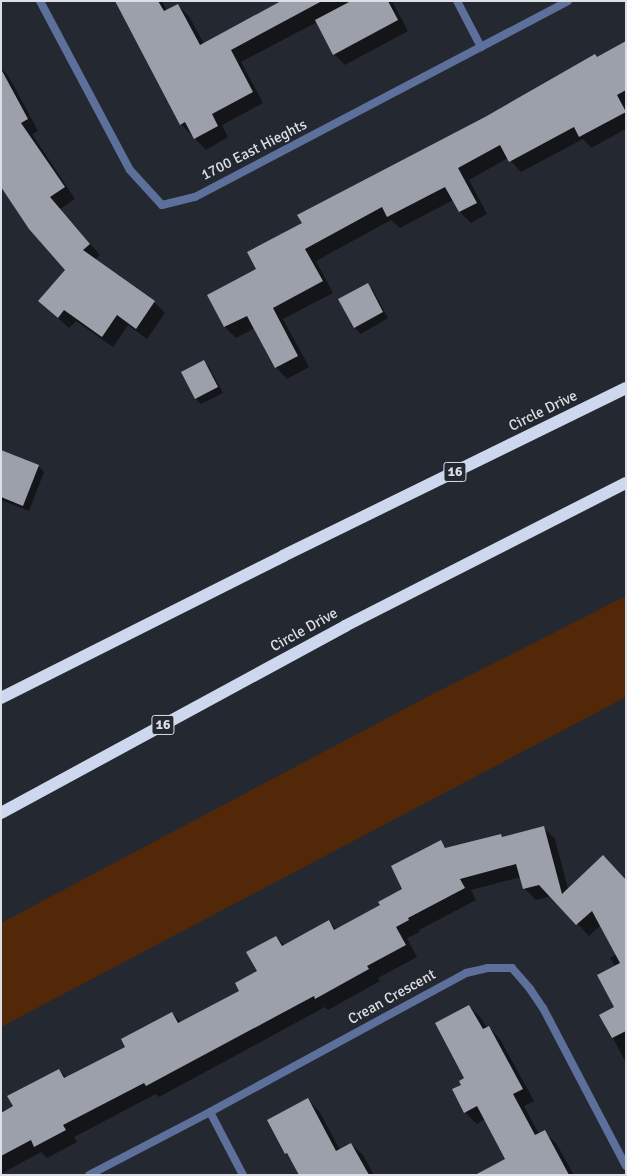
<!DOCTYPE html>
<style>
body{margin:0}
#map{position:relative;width:627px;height:1176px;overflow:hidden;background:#242830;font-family:Signika,sans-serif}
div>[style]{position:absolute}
.green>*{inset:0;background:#532809}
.shadow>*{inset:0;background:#0007}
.building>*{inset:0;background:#9ca0ab}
.minor>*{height:8px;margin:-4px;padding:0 4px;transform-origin:4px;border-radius:4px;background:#5d709c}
.motorway>*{height:12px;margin:-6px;padding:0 6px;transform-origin:6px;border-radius:6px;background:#cdd7ed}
span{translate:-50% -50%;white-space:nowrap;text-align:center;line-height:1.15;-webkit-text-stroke:4px #242830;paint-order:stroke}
.shield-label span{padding:1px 3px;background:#242830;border:1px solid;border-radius:3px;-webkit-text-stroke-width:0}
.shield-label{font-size:14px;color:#dcdfe5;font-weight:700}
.street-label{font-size:15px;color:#dcdfe5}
.frame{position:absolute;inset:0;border:2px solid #dcdfe5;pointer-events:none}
</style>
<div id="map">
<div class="green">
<i style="clip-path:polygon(626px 596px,626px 697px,1px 1027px,1px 923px,431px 695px)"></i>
</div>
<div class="shadow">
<i style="clip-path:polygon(116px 1px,162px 1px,167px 11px,178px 5px,189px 16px,204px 44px,281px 1px,392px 1px,408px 31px,345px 65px,334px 54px,317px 22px,241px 62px,263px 103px,222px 125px,228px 137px,206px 150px,181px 124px)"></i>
<i style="clip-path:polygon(626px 42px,626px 129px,591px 148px,583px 139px,521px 172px,508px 158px,469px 180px,487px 214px,471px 223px,460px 212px,453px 200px,400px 228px,391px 220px,316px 261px,333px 293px,283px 319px,309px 367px,287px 379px,276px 367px,255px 328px,236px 338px,225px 327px,208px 295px,258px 270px,303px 223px)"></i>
<i style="clip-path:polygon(1px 68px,9px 77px,38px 131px,32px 134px,75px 199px,60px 209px,100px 255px,95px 260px,154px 302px,165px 313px,147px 339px,128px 325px,113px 347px,76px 321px,69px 328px,39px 301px,66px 270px,1px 185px)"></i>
<i style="clip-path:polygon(367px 285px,373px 290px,388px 318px,361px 334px,355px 328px,339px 300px)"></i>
<i style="clip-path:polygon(203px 361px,209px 367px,223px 393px,201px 404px,196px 399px)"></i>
<i style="clip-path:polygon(1px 457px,38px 466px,44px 472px,29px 511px,1px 500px)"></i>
<i style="clip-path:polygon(543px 827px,555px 839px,568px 889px,626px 880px,626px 1063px,601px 1015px,616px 1007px,615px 966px,610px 958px,616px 955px,601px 925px,589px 936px,551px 896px,536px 900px,524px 888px,521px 877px,471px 890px,476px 900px,419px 930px,420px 932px,407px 938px,417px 957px,378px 978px,380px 981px,328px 1010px,325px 1007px,159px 1097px,156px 1094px,74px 1137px,77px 1142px,47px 1158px,41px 1152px,1px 1174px,1px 1114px,14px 1107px,59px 1070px,67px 1078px,126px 1047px,172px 1013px,181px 1022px,241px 991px,258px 972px,276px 937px,285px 946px,329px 921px,337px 930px,381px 906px,404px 889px,440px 842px,447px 849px,501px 835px,504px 838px)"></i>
<i style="clip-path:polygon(469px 1006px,481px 1018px,487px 1028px,489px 1027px,500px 1039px,534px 1101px,524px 1106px,539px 1134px,544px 1132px,556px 1143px,574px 1175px,498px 1175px,506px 1159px,485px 1119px,477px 1124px,465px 1112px,462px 1085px,465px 1078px)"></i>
<i style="clip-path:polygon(308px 1100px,319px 1111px,340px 1150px,351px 1144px,363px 1155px,374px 1175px,300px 1175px,291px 1159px,286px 1153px)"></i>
</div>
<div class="building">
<i style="clip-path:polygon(115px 1px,158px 1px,164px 11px,178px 4px,200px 45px,281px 1px,322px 1px,231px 50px,253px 92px,212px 114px,218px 126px,194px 139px,185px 122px,180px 125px)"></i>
<i style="clip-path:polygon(351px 1px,388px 1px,398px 20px,333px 55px,315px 20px)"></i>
<i style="clip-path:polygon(626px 41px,626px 90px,617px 95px,626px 112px,579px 137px,574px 127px,509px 162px,500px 145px,458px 168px,477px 203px,459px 212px,445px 187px,387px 217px,382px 207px,305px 249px,323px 281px,273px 308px,298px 356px,275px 368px,247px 316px,224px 327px,207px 295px,256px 269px,247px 252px,302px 223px,297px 215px,485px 117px,595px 54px,597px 57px)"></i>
<i style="clip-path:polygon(1px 69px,28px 119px,21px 123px,65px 187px,50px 197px,90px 244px,83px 250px,155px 301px,136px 329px,117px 315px,102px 337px,64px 310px,58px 318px,38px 301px,65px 270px,29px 229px,1px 187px)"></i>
<i style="clip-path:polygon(368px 283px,383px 312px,354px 328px,338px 299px)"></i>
<i style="clip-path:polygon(204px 360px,218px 387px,195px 399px,181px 372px)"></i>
<i style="clip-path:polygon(1px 450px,39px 465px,23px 506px,1px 497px)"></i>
<i style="clip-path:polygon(544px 826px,562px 894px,603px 855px,626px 880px,626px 1031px,612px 1038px,599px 1015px,614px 1007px,597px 975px,620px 963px,592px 911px,576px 925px,539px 885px,523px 889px,516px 864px,460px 879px,465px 888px,408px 918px,409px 920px,396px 927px,406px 945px,367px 966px,369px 969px,315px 999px,314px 996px,146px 1086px,144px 1083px,63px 1125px,66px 1130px,34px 1147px,31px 1140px,1px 1156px,1px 1113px,13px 1106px,7px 1096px,59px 1069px,64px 1078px,125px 1047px,121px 1039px,172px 1012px,178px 1023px,239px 991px,235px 983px,257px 971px,246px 952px,276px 936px,282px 946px,329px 920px,334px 930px,380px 905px,378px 902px,402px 889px,391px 866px,441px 840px,445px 848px,501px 834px,502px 837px)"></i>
<i style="clip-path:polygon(469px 1005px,483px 1029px,489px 1026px,523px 1089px,513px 1094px,535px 1135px,545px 1130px,569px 1175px,475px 1175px,505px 1159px,477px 1106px,464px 1113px,452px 1089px,461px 1085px,459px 1081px,464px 1078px,435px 1023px)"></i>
<i style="clip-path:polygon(308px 1098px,336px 1151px,351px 1143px,369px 1175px,299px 1175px,287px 1153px,285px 1154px,267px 1120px)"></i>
</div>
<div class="minor">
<i style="left:40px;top:1px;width:191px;rotate:62deg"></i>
<i style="left:130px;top:170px;width:47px;rotate:47.6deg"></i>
<i style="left:162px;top:205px;width:34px;rotate:-14deg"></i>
<i style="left:195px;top:197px;width:421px;rotate:-27.7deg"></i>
<i style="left:457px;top:1px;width:52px;rotate:62.4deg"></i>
<i style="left:210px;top:1112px;width:71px;rotate:62.4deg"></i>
<i style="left:89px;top:1175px;width:136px;rotate:-27.5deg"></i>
<i style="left:210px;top:1112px;width:291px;rotate:-28.5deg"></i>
<i style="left:466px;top:973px;width:22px;rotate:-13deg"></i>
<i style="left:487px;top:968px;width:25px"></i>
<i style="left:512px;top:968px;width:28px;rotate:49deg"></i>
<i style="left:530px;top:989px;width:23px;rotate:56deg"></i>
<i style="left:543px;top:1008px;width:178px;rotate:62.3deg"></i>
</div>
<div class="motorway">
<i style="left:1px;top:698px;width:316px;rotate:-26.7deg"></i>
<i style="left:283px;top:556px;width:382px;rotate:-26.1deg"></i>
<i style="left:1px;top:813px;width:392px;rotate:-28.5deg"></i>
<i style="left:345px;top:626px;width:315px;rotate:-27deg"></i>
</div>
<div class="shield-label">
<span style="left:455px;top:472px">16</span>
<span style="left:163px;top:725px">16</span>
</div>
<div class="street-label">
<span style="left:254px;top:150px;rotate:-27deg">1700 East Hieghts</span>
<span style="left:543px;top:411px;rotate:-26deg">Circle Drive</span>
<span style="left:304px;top:630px;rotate:-29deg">Circle Drive</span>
<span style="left:392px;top:997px;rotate:-29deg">Crean Crescent</span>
</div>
<div class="frame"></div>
</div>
